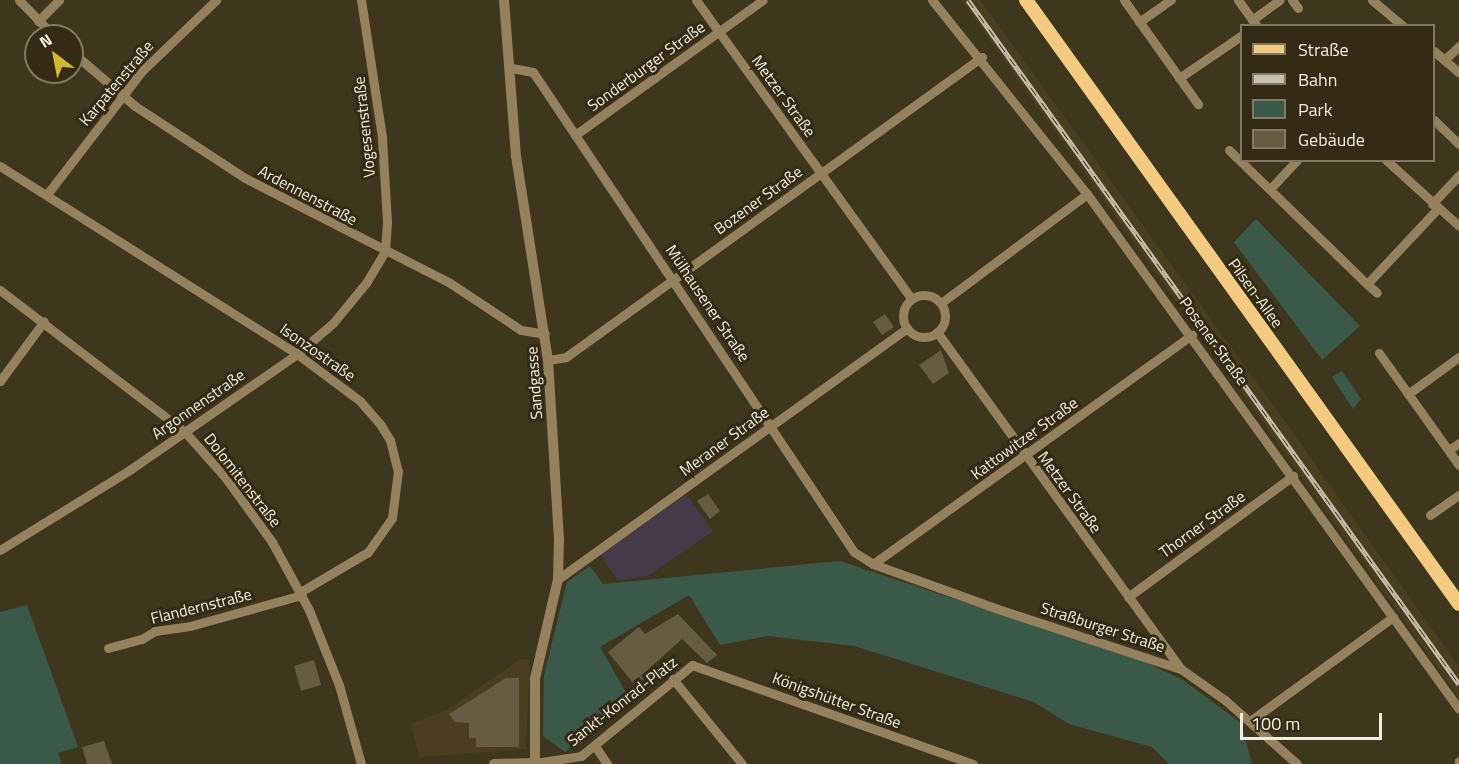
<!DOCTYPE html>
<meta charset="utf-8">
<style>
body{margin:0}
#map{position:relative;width:1459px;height:764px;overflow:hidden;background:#3f361e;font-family:"Titillium Web",sans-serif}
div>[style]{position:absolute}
.built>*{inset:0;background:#4b3e1f}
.education>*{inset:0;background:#453a49}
.green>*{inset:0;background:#3b5949}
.building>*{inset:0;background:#665c43}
.minor>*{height:9px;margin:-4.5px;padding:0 4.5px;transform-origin:4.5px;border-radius:4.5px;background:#95815e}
.minor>.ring{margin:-4.5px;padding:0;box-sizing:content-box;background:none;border:9px solid #95815e;border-radius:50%}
.tertiary>*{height:10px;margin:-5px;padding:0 5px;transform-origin:5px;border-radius:5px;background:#95815e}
.primary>*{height:14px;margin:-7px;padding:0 7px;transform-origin:7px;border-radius:7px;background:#f3ca7f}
.rail>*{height:5px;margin-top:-2.5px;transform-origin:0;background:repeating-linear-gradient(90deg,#352b14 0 9px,#c8c1b0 0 18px);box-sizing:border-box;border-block:2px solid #c8c1b0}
span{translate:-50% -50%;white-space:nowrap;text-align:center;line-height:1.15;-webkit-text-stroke:6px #352b14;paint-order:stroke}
.street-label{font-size:16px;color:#f3eddf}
.legend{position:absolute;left:1240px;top:24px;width:195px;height:138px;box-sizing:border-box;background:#352b14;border:2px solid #817965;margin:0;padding:8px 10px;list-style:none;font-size:18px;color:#f3eddf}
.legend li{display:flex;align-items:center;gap:12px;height:30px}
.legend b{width:30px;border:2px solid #817965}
.north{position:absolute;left:24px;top:24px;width:60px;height:60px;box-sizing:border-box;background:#352b14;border:2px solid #817965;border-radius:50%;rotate:328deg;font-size:16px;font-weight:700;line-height:24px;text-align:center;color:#f3eddf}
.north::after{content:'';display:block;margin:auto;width:21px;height:27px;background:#d1b736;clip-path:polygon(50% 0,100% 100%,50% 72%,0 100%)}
.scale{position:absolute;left:1240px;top:713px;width:142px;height:27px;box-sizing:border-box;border:3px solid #f3eddf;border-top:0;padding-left:8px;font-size:18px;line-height:21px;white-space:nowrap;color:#f3eddf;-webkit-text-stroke:4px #352b14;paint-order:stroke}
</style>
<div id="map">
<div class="built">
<i style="clip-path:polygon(961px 0,980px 0,1281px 416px,1459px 667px,1459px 697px)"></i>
<i style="clip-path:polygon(521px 659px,530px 660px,526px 749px,419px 757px,411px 724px,448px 709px)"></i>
</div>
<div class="education">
<i style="clip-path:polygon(686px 494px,713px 531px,648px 576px,618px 580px,600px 555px)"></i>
</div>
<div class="green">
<i style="clip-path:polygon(1256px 219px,1360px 326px,1322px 360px,1234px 242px)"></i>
<i style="clip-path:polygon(1342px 371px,1361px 399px,1353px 409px,1332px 377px)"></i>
<i style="clip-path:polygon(840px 561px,1145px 662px,1183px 680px,1241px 723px,1252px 764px,1169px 764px,1152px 747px,1069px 724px,1034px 702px,854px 646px,768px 636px,720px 645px,689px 595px,600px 647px,628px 696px,565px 752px,543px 736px,544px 675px,567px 582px,590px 566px,603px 584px)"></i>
<i style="clip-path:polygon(27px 605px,78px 747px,58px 753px,61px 764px,0 764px,0 612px)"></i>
</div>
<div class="building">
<i style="clip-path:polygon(885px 314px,894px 327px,882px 335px,873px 322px)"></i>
<i style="clip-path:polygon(941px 350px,949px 373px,933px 384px,919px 365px)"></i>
<i style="clip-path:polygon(708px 494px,720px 511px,710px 519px,697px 501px)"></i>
<i style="clip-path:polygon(678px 614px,717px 655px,707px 663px,682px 639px,641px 676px,644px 679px,633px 683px,608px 652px,639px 627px,645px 634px)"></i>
<i style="clip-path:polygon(314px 660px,321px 685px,301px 691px,294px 666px)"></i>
<i style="clip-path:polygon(506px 678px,519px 678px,519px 747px,476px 747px,476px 738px,469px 738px,469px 723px,455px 722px,449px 714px)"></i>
<i style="clip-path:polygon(104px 741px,112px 764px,87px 764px,82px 747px)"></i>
</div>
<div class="minor">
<i style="left:19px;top:0;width:50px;rotate:45.8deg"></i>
<i style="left:696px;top:0;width:367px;rotate:54.2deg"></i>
<i style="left:932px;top:0;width:248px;rotate:51.4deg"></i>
<i style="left:1087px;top:194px;width:635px;rotate:54.16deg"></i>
<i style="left:1124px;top:0;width:128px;rotate:54.6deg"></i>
<i style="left:1238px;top:0;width:32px;rotate:54deg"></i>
<i style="left:1292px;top:0;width:10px;rotate:53deg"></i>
<i style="left:1372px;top:0;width:40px;rotate:40deg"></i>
<i style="left:1252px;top:20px;width:34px;rotate:-36deg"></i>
<i style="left:38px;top:21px;width:30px;rotate:-45deg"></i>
<i style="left:1139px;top:22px;width:39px;rotate:-35deg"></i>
<i style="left:1434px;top:51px;width:33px;rotate:41deg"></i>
<i style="left:72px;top:52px;width:83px;rotate:40.6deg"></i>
<i style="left:135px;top:106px;width:131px;rotate:33.2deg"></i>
<i style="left:245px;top:178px;width:230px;rotate:27.1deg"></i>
<i style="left:450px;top:283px;width:85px;rotate:33.5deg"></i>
<i style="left:521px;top:330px;width:24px;rotate:9deg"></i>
<i style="left:1444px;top:60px;width:21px;rotate:-43deg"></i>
<i style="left:512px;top:68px;width:21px;rotate:11deg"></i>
<i style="left:533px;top:72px;width:577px;rotate:56.23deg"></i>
<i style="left:854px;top:552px;width:22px;rotate:32deg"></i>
<i style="left:873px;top:564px;width:130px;rotate:19.8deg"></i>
<i style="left:995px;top:608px;width:196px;rotate:18.2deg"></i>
<i style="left:1181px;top:669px;width:54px;rotate:35.2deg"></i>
<i style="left:1225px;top:700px;width:96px;rotate:41.6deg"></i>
<i style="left:1179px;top:78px;width:76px;rotate:-34.3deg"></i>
<i style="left:1434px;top:120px;width:35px;rotate:44deg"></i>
<i style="left:575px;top:135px;width:231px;rotate:-35.7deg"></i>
<i style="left:1229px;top:150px;width:192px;rotate:44.2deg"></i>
<i style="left:1367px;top:284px;width:104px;rotate:-46.9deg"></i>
<i style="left:1386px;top:160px;width:98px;rotate:42.1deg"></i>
<i style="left:0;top:166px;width:352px;rotate:32.3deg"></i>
<i style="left:297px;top:354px;width:79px;rotate:36.7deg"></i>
<i style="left:360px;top:401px;width:30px;rotate:49deg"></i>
<i style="left:380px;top:424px;width:19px;rotate:58deg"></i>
<i style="left:390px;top:440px;width:32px;rotate:76deg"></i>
<i style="left:398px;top:471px;width:47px;rotate:97.3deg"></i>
<i style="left:392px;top:518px;width:42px;rotate:125.2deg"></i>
<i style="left:368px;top:552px;width:79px;rotate:149.5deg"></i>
<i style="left:1270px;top:189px;width:40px;rotate:-47deg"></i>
<i style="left:48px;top:193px;width:154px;rotate:-52.4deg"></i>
<i style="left:142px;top:71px;width:103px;rotate:-43.8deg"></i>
<i style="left:1432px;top:204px;width:40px;rotate:-47deg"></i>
<i style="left:1367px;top:284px;width:13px;rotate:42deg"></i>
<i style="left:0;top:290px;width:232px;rotate:37.5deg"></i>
<i style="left:184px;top:431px;width:62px;rotate:48.3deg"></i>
<i style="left:225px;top:477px;width:80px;rotate:54.1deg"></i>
<i style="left:272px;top:542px;width:77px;rotate:61.4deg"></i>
<i style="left:309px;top:610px;width:81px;rotate:68.2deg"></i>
<i style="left:339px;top:685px;width:82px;rotate:74.4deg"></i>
<i class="ring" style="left:903px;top:295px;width:33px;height:33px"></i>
<i style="left:941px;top:303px;width:182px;rotate:-36.7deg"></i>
<i style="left:937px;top:332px;width:415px;rotate:54.1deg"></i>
<i style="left:1379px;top:353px;width:138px;rotate:54.5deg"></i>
<i style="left:548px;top:360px;width:18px;rotate:-9deg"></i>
<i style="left:566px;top:357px;width:513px;rotate:-35.8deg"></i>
<i style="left:0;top:381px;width:74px;rotate:-53.7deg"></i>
<i style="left:1408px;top:394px;width:63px;rotate:-36deg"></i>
<i style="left:1449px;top:450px;width:12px;rotate:-35deg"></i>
<i style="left:1430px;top:515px;width:35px;rotate:-35deg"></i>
<i style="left:0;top:550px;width:154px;rotate:-31.7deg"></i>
<i style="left:131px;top:469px;width:202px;rotate:-34.7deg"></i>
<i style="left:297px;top:354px;width:48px;rotate:-40.7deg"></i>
<i style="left:333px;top:323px;width:52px;rotate:-50.5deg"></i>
<i style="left:366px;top:283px;width:37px;rotate:-59deg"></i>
<i style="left:385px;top:251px;width:29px;rotate:-86deg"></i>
<i style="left:387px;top:222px;width:85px;rotate:-93.4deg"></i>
<i style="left:382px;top:137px;width:139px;rotate:-98.7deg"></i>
<i style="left:873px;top:564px;width:393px;rotate:-35.7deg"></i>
<i style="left:558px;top:579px;width:430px;rotate:-35.7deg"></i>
<i style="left:1128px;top:597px;width:205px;rotate:-36.3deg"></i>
<i style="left:108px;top:648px;width:35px;rotate:-15deg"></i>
<i style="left:142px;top:639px;width:15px;rotate:-32deg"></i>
<i style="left:155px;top:631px;width:35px;rotate:-8deg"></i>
<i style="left:190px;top:626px;width:116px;rotate:-15.5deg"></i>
<i style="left:673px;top:679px;width:109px;rotate:50.9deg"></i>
<i style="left:1250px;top:721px;width:177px;rotate:-36deg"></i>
<i style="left:595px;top:746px;width:22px;rotate:56deg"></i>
<i style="left:535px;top:763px;width:47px;rotate:-8.7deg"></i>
<i style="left:581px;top:756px;width:144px;rotate:-39.3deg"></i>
<i style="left:692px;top:665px;width:298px;rotate:19.4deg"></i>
<i style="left:1459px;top:764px;width:3px;rotate:-90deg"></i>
</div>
<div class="tertiary">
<i style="left:504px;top:0;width:156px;rotate:85.6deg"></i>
<i style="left:516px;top:156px;width:206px;rotate:81.1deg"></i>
<i style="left:548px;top:360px;width:179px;rotate:86.5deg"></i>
<i style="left:559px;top:539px;width:40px;rotate:91.4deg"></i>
<i style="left:558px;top:579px;width:103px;rotate:103deg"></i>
<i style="left:535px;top:679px;width:85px;rotate:90deg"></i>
<i style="left:494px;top:764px;width:41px;rotate:-1.4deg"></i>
</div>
<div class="primary">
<i style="left:1026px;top:0;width:743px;rotate:54.36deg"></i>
</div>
<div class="rail">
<i style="left:968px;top:0;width:842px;rotate:54.33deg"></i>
</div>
<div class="street-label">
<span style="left:646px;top:66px;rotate:-36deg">Sonderburger Straße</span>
<span style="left:116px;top:83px;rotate:-50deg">Karpatenstraße</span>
<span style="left:784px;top:96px;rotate:54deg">Metzer Straße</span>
<span style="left:364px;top:127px;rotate:-96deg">Vogesenstraße</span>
<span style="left:308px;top:195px;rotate:28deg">Ardennenstraße</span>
<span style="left:758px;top:200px;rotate:-36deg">Bozener Straße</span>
<span style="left:1256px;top:293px;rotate:54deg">Pilsen-Allee</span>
<span style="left:708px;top:303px;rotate:56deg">Mülhausener Straße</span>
<span style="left:1214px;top:341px;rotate:54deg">Posener Straße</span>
<span style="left:318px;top:352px;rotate:35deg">Isonzostraße</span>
<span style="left:534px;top:383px;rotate:-94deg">Sandgasse</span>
<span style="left:198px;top:404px;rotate:-35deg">Argonnenstraße</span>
<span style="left:1024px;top:438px;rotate:-36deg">Kattowitzer Straße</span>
<span style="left:724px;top:441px;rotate:-36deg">Meraner Straße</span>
<span style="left:243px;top:480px;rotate:52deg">Dolomitenstraße</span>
<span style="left:1070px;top:492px;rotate:54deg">Metzer Straße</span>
<span style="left:1202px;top:524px;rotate:-36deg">Thorner Straße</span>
<span style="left:201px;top:606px;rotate:-14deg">Flandernstraße</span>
<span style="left:1103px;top:627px;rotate:18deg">Straßburger Straße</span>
<span style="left:837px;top:700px;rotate:20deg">Königshütter Straße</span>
<span style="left:622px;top:701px;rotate:-38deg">Sankt-Konrad-Platz</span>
</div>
<ul class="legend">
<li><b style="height:8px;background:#f3ca7f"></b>Straße</li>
<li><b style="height:8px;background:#c8c1b0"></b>Bahn</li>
<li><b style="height:16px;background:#3b5949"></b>Park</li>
<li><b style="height:16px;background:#665c43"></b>Gebäude</li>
</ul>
<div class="north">N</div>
<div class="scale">100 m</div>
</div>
